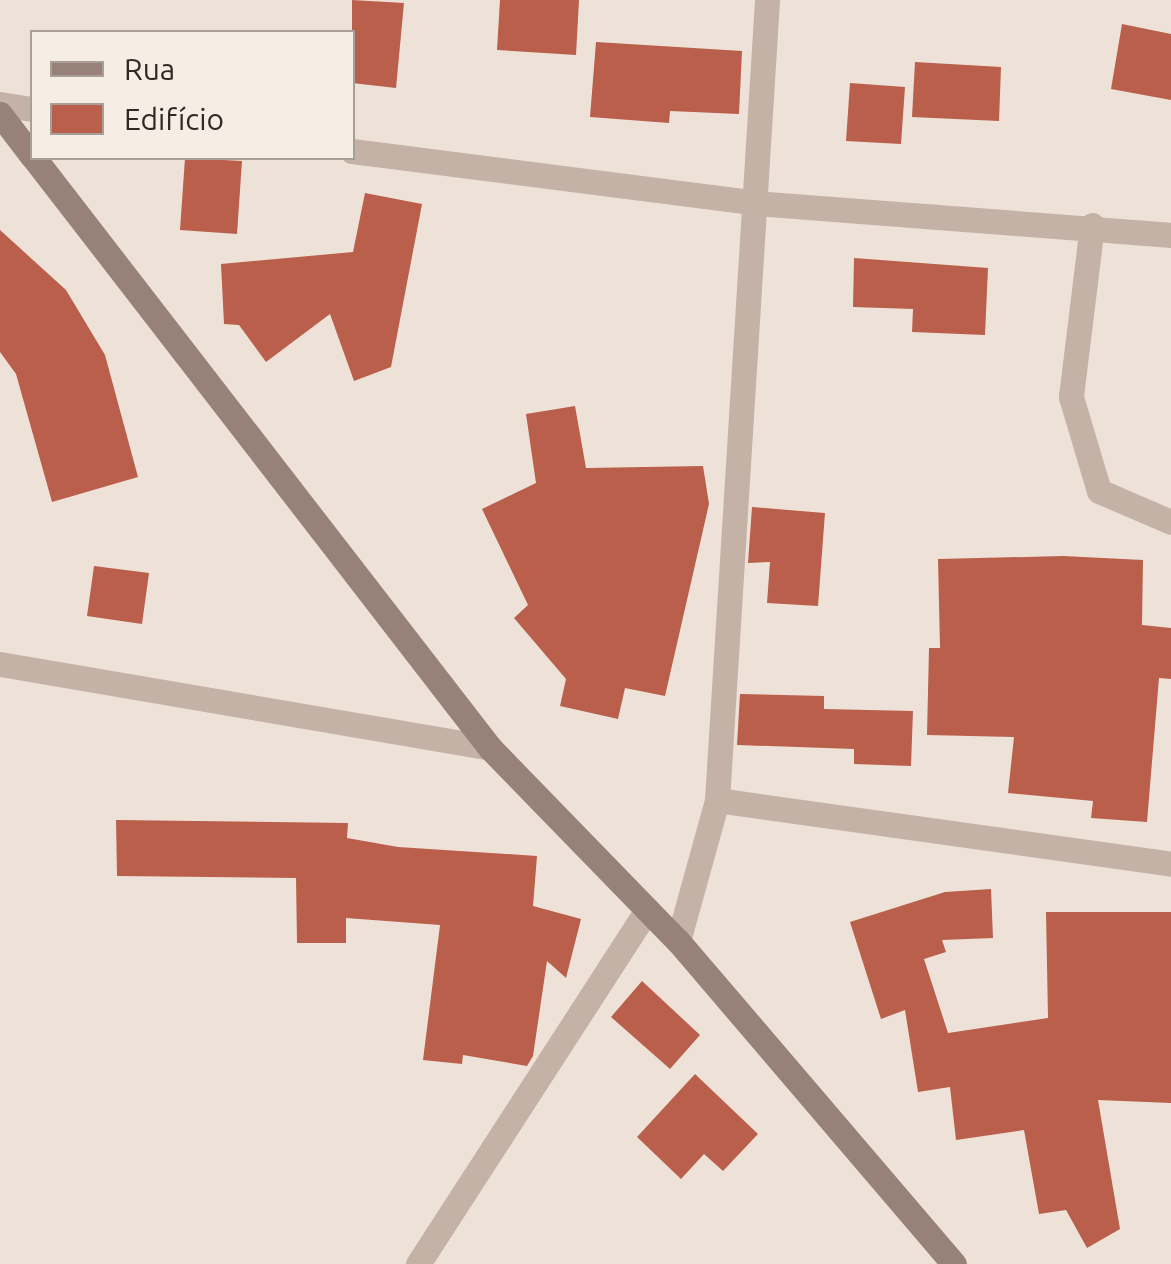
<!DOCTYPE html>
<meta charset="utf-8">
<style>
body{margin:0}
#map{position:relative;width:1171px;height:1264px;overflow:hidden;background:#eee2d8;font-family:Ubuntu,sans-serif}
div>[style]{position:absolute}
.building>*{inset:0;background:#b95f4b}
.minor>*{height:25px;margin:-12.5px;padding:0 12.5px;transform-origin:12.5px;border-radius:12.5px;background:#c4b2a6}
.secondary>*{height:25px;margin:-12.5px;padding:0 12.5px;transform-origin:12.5px;border-radius:12.5px;background:#988178}
span{translate:-50% -50%;white-space:nowrap;text-align:center;line-height:1.15;-webkit-text-stroke:8px #f6ede4;paint-order:stroke}
.legend{position:absolute;left:30px;top:30px;width:325px;height:130px;box-sizing:border-box;background:#f6ede4;border:2px solid #a79f98;margin:0;padding:12px 18px;list-style:none;font-size:30px;color:#312926}
.legend li{display:flex;align-items:center;gap:20px;height:50px}
.legend b{width:50px;border:2px solid #a79f98}
</style>
<div id="map">
<div class="building">
<i style="clip-path:polygon(352px 0,404px 3px,396px 88px,352px 83px)"></i>
<i style="clip-path:polygon(500px 0,579px 0,576px 55px,497px 50px)"></i>
<i style="clip-path:polygon(1122px 24px,1171px 34px,1171px 100px,1111px 89px)"></i>
<i style="clip-path:polygon(596px 42px,742px 51px,739px 114px,670px 111px,669px 123px,590px 117px)"></i>
<i style="clip-path:polygon(915px 62px,1001px 67px,999px 121px,912px 117px)"></i>
<i style="clip-path:polygon(850px 83px,905px 87px,901px 144px,846px 141px)"></i>
<i style="clip-path:polygon(185px 158px,242px 161px,237px 234px,180px 230px)"></i>
<i style="clip-path:polygon(365px 193px,422px 204px,391px 367px,354px 381px,330px 314px,266px 362px,239px 325px,224px 324px,221px 264px,353px 252px)"></i>
<i style="clip-path:polygon(0 230px,66px 290px,105px 355px,138px 477px,52px 502px,16px 374px,0 352px)"></i>
<i style="clip-path:polygon(854px 258px,988px 268px,985px 335px,912px 332px,913px 309px,853px 307px)"></i>
<i style="clip-path:polygon(575px 406px,586px 468px,703px 466px,709px 504px,665px 696px,625px 688px,618px 719px,560px 706px,566px 679px,514px 618px,528px 605px,482px 509px,536px 483px,526px 414px)"></i>
<i style="clip-path:polygon(752px 507px,825px 513px,818px 606px,767px 603px,770px 562px,748px 563px)"></i>
<i style="clip-path:polygon(1063px 556px,1143px 560px,1142px 625px,1171px 628px,1171px 679px,1159px 678px,1147px 822px,1091px 818px,1093px 801px,1008px 793px,1014px 737px,927px 735px,929px 648px,940px 648px,938px 559px)"></i>
<i style="clip-path:polygon(94px 566px,149px 573px,142px 624px,87px 616px)"></i>
<i style="clip-path:polygon(740px 694px,824px 696px,824px 709px,913px 711px,911px 766px,854px 764px,854px 749px,737px 745px)"></i>
<i style="clip-path:polygon(116px 820px,348px 823px,347px 838px,398px 847px,537px 856px,533px 906px,581px 919px,566px 978px,547px 961px,533px 1056px,527px 1066px,463px 1055px,462px 1064px,423px 1060px,440px 925px,346px 918px,346px 943px,297px 943px,296px 878px,117px 876px)"></i>
<i style="clip-path:polygon(991px 889px,993px 938px,942px 940px,946px 952px,924px 959px,948px 1033px,1048px 1018px,1046px 912px,1171px 912px,1171px 1103px,1098px 1100px,1120px 1229px,1087px 1248px,1066px 1210px,1039px 1214px,1024px 1130px,956px 1140px,950px 1087px,918px 1092px,905px 1010px,881px 1019px,850px 922px,945px 892px)"></i>
<i style="clip-path:polygon(642px 981px,700px 1035px,670px 1069px,611px 1017px)"></i>
<i style="clip-path:polygon(695px 1074px,758px 1134px,723px 1171px,704px 1154px,681px 1179px,637px 1137px)"></i>
</div>
<div class="minor">
<i style="left:0;top:104px;width:32px;rotate:9deg"></i>
<i style="left:352px;top:151px;width:407px;rotate:7.3deg"></i>
<i style="left:756px;top:203px;width:416px;rotate:4.4deg"></i>
<i style="left:1092px;top:225px;width:173px;rotate:97deg"></i>
<i style="left:1071px;top:397px;width:98px;rotate:73.4deg"></i>
<i style="left:1099px;top:491px;width:78px;rotate:23.3deg"></i>
<i style="left:0;top:664px;width:497px;rotate:9.7deg"></i>
<i style="left:717px;top:800px;width:458px;rotate:8deg"></i>
<i style="left:678px;top:941px;width:146px;rotate:-74.5deg"></i>
<i style="left:717px;top:800px;width:802px;rotate:-86.42deg"></i>
<i style="left:418px;top:1264px;width:417px;rotate:-57.1deg"></i>
</div>
<div class="secondary">
<i style="left:0;top:114px;width:53px;rotate:52.7deg"></i>
<i style="left:34px;top:158px;width:746px;rotate:52.3deg"></i>
<i style="left:490px;top:748px;width:269px;rotate:45.8deg"></i>
<i style="left:678px;top:941px;width:425px;rotate:49.5deg"></i>
</div>
<ul class="legend">
<li><b style="height:12px;background:#988178"></b>Rua</li>
<li><b style="height:28px;background:#b95f4b"></b>Edifício</li>
</ul>
</div>
